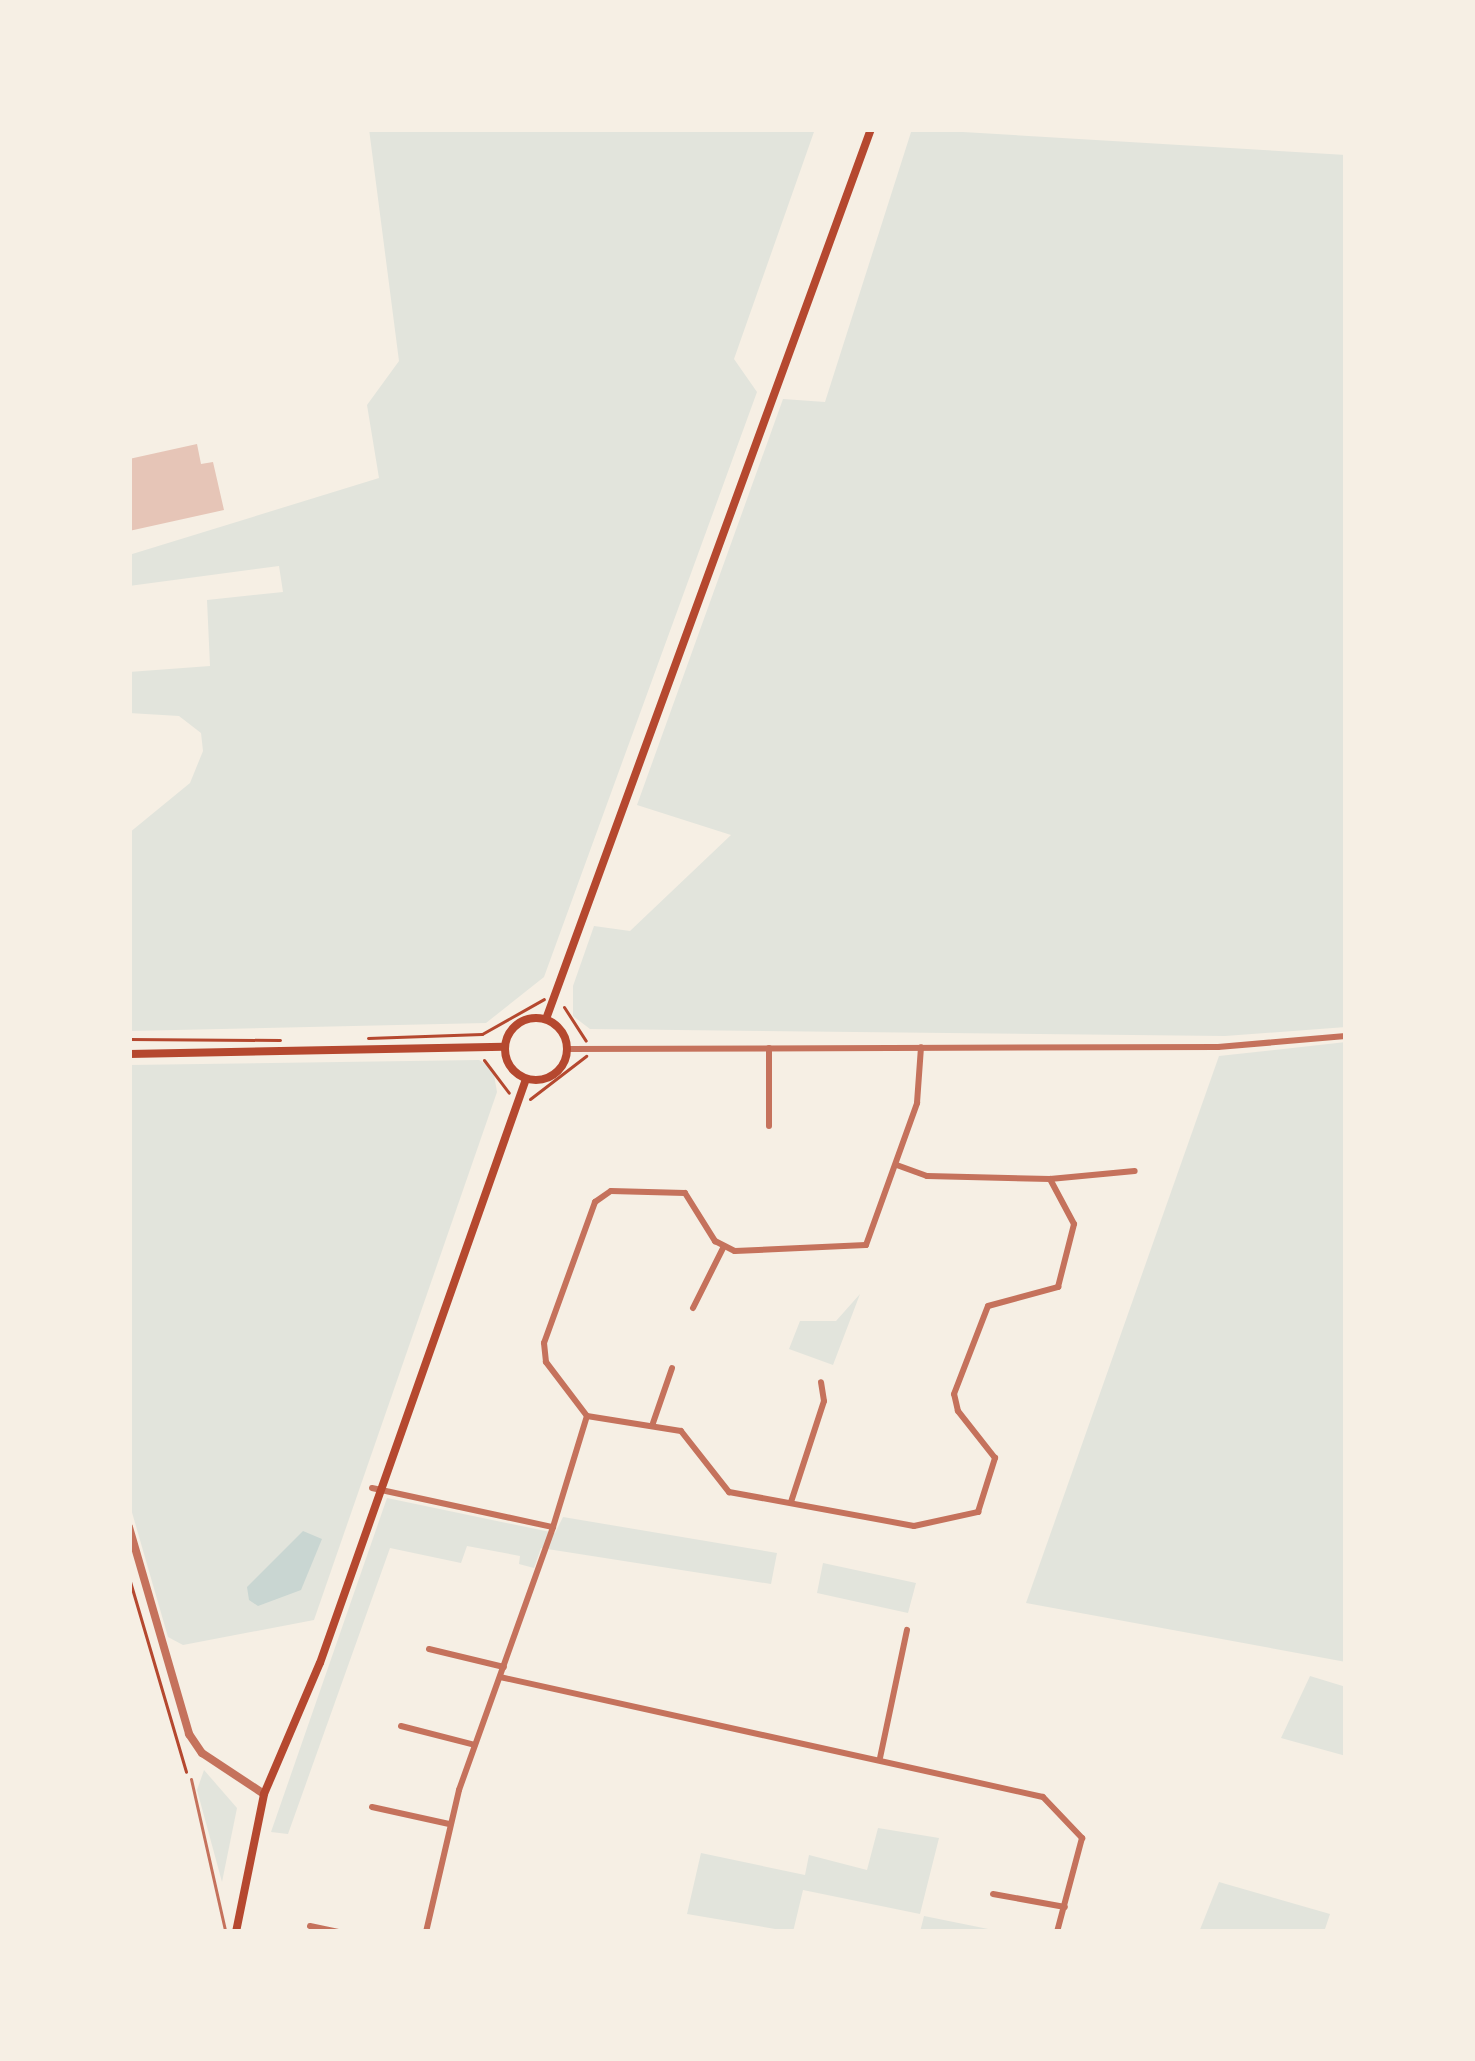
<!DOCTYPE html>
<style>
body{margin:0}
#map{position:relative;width:1475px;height:2061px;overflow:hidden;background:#f6efe4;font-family:Quicksand,sans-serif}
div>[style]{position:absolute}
.green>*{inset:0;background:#e2e4dc}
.water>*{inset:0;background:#c9d6d2}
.building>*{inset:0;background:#e6c5b7}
.path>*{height:3px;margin:-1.5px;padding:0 1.5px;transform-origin:1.5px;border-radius:1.5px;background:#b5482f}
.service>*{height:3px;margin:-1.5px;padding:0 1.5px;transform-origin:1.5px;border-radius:1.5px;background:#c5725c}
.minor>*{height:6px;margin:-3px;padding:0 3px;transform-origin:3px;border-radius:3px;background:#c5725c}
.tertiary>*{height:8px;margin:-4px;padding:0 4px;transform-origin:4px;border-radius:4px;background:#c5725c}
.secondary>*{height:8px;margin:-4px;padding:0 4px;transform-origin:4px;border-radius:4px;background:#b5482f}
.secondary>.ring{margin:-4px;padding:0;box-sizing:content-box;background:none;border:8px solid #b5482f;border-radius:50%}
span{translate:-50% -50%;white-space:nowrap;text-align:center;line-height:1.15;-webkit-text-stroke:12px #f6efe4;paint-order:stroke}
.frame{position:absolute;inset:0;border:132px solid #f6efe4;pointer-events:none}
</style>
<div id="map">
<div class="green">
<i style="clip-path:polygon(369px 129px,815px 129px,734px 359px,757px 392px,544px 977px,486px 1023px,129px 1031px,129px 833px,190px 783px,203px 751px,201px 733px,179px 716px,129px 713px,129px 672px,210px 666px,207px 600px,283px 592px,279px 566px,129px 586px,129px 555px,379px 478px,367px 405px,399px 361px)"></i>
<i style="clip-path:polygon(912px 129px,1346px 155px,1346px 1027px,1225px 1036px,590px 1029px,573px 1016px,573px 986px,594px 926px,630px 931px,731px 835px,637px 805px,783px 399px,825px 402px)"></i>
<i style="clip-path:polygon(1346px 1042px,1346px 1662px,1026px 1603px,1219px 1056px)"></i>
<i style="clip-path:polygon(479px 1060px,493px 1069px,497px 1092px,314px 1620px,183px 1645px,168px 1637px,129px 1502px,129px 1065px)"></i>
<i style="clip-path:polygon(860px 1294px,833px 1365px,789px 1349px,800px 1321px,836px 1321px)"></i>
<i style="clip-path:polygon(387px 1498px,555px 1533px,563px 1517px,777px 1553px,771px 1584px,541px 1548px,534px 1568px,519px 1564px,520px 1556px,467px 1546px,461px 1563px,390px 1548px,288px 1834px,271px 1832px)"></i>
<i style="clip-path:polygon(823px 1563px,916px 1583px,908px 1613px,817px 1593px)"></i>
<i style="clip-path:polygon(1310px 1676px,1346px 1687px,1346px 1756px,1281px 1738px)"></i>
<i style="clip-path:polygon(204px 1770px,237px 1808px,222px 1882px,197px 1790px)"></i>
<i style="clip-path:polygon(878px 1828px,939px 1838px,920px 1914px,803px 1890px,793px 1932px,687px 1914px,701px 1853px,805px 1875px,809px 1855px,867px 1870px)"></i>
<i style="clip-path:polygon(1219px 1882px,1330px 1914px,1324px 1932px,1199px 1932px)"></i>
<i style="clip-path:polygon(924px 1916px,1003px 1932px,920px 1932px)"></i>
</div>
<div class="water">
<i style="clip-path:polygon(303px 1531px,322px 1539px,301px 1590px,258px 1606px,249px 1600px,247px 1587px)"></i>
</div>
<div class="building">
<i style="clip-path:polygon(197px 444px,201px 464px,213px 462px,224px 510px,129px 531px,129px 459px)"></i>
</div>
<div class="path">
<i style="left:564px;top:1007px;width:40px;rotate:57.1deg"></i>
<i style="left:368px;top:1038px;width:114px;rotate:-2deg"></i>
<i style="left:482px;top:1034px;width:71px;rotate:-29.4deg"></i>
<i style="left:129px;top:1039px;width:151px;rotate:0.4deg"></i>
<i style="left:484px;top:1060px;width:41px;rotate:52.9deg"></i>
<i style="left:530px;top:1099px;width:71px;rotate:-37.5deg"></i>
<i style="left:129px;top:1578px;width:202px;rotate:73.6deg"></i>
</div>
<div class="service">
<i style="left:191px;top:1779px;width:155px;rotate:77.3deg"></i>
</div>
<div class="minor">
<i style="left:568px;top:1049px;width:650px;rotate:-0.18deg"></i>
<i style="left:1218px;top:1047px;width:128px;rotate:-4.9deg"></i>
<i style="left:769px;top:1126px;width:78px;rotate:-90deg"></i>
<i style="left:1050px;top:1179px;width:85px;rotate:-5.4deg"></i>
<i style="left:693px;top:1308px;width:67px;rotate:-63.4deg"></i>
<i style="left:587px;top:1416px;width:95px;rotate:9.1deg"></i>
<i style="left:681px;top:1431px;width:78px;rotate:51.8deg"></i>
<i style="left:729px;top:1492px;width:188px;rotate:10.4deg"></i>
<i style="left:914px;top:1526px;width:66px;rotate:-12.3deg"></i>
<i style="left:978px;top:1512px;width:57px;rotate:-72.5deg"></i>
<i style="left:995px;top:1458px;width:60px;rotate:-128.2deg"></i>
<i style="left:958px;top:1411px;width:17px;rotate:-103deg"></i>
<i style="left:954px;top:1394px;width:94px;rotate:-68.9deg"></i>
<i style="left:988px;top:1306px;width:73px;rotate:-15.2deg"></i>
<i style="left:1058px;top:1287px;width:65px;rotate:-75.7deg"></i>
<i style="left:1074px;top:1224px;width:51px;rotate:-118.1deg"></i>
<i style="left:1050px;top:1179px;width:123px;rotate:-178.6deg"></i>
<i style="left:927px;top:1176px;width:33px;rotate:-160deg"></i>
<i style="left:653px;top:1423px;width:58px;rotate:-70.9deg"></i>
<i style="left:372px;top:1488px;width:185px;rotate:12.2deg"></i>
<i style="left:553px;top:1527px;width:116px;rotate:-73deg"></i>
<i style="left:587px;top:1416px;width:68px;rotate:-127.2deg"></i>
<i style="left:546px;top:1362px;width:19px;rotate:-96deg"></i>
<i style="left:544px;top:1343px;width:150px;rotate:-70.1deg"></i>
<i style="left:595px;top:1202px;width:19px;rotate:-35deg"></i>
<i style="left:611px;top:1191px;width:74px;rotate:1.5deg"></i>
<i style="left:685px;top:1193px;width:57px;rotate:58deg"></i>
<i style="left:715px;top:1241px;width:22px;rotate:27deg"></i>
<i style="left:735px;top:1251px;width:131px;rotate:-2.6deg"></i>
<i style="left:866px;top:1245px;width:151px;rotate:-70.2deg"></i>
<i style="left:917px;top:1103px;width:56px;rotate:-85.9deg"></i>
<i style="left:791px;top:1502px;width:106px;rotate:-71.9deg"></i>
<i style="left:824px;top:1401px;width:19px;rotate:-99deg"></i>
<i style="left:429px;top:1649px;width:77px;rotate:13.5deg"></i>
<i style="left:500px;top:1677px;width:556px;rotate:12.46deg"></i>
<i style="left:1043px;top:1797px;width:57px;rotate:46.4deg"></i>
<i style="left:1082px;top:1838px;width:97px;rotate:104.9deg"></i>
<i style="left:401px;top:1726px;width:76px;rotate:14.4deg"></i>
<i style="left:880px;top:1758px;width:131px;rotate:-78.1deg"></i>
<i style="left:372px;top:1807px;width:79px;rotate:12.4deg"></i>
<i style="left:993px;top:1894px;width:73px;rotate:10.2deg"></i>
<i style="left:310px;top:1926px;width:29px;rotate:12deg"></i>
<i style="left:426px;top:1932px;width:146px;rotate:-76.9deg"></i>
<i style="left:459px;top:1790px;width:279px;rotate:-70.3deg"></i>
</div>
<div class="tertiary">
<i style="left:129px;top:1527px;width:216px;rotate:73.8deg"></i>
<i style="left:189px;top:1734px;width:23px;rotate:56deg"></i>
<i style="left:202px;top:1753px;width:74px;rotate:33.5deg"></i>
</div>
<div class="secondary">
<i class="ring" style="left:505px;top:1018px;width:54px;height:54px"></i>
<i style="left:546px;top:1019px;width:947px;rotate:-69.94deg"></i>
<i style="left:129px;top:1054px;width:375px;rotate:-1.1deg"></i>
<i style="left:236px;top:1932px;width:141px;rotate:-78.5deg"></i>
<i style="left:264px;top:1794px;width:142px;rotate:-66.9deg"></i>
<i style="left:320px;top:1663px;width:619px;rotate:-70.57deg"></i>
</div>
<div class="frame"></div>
</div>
